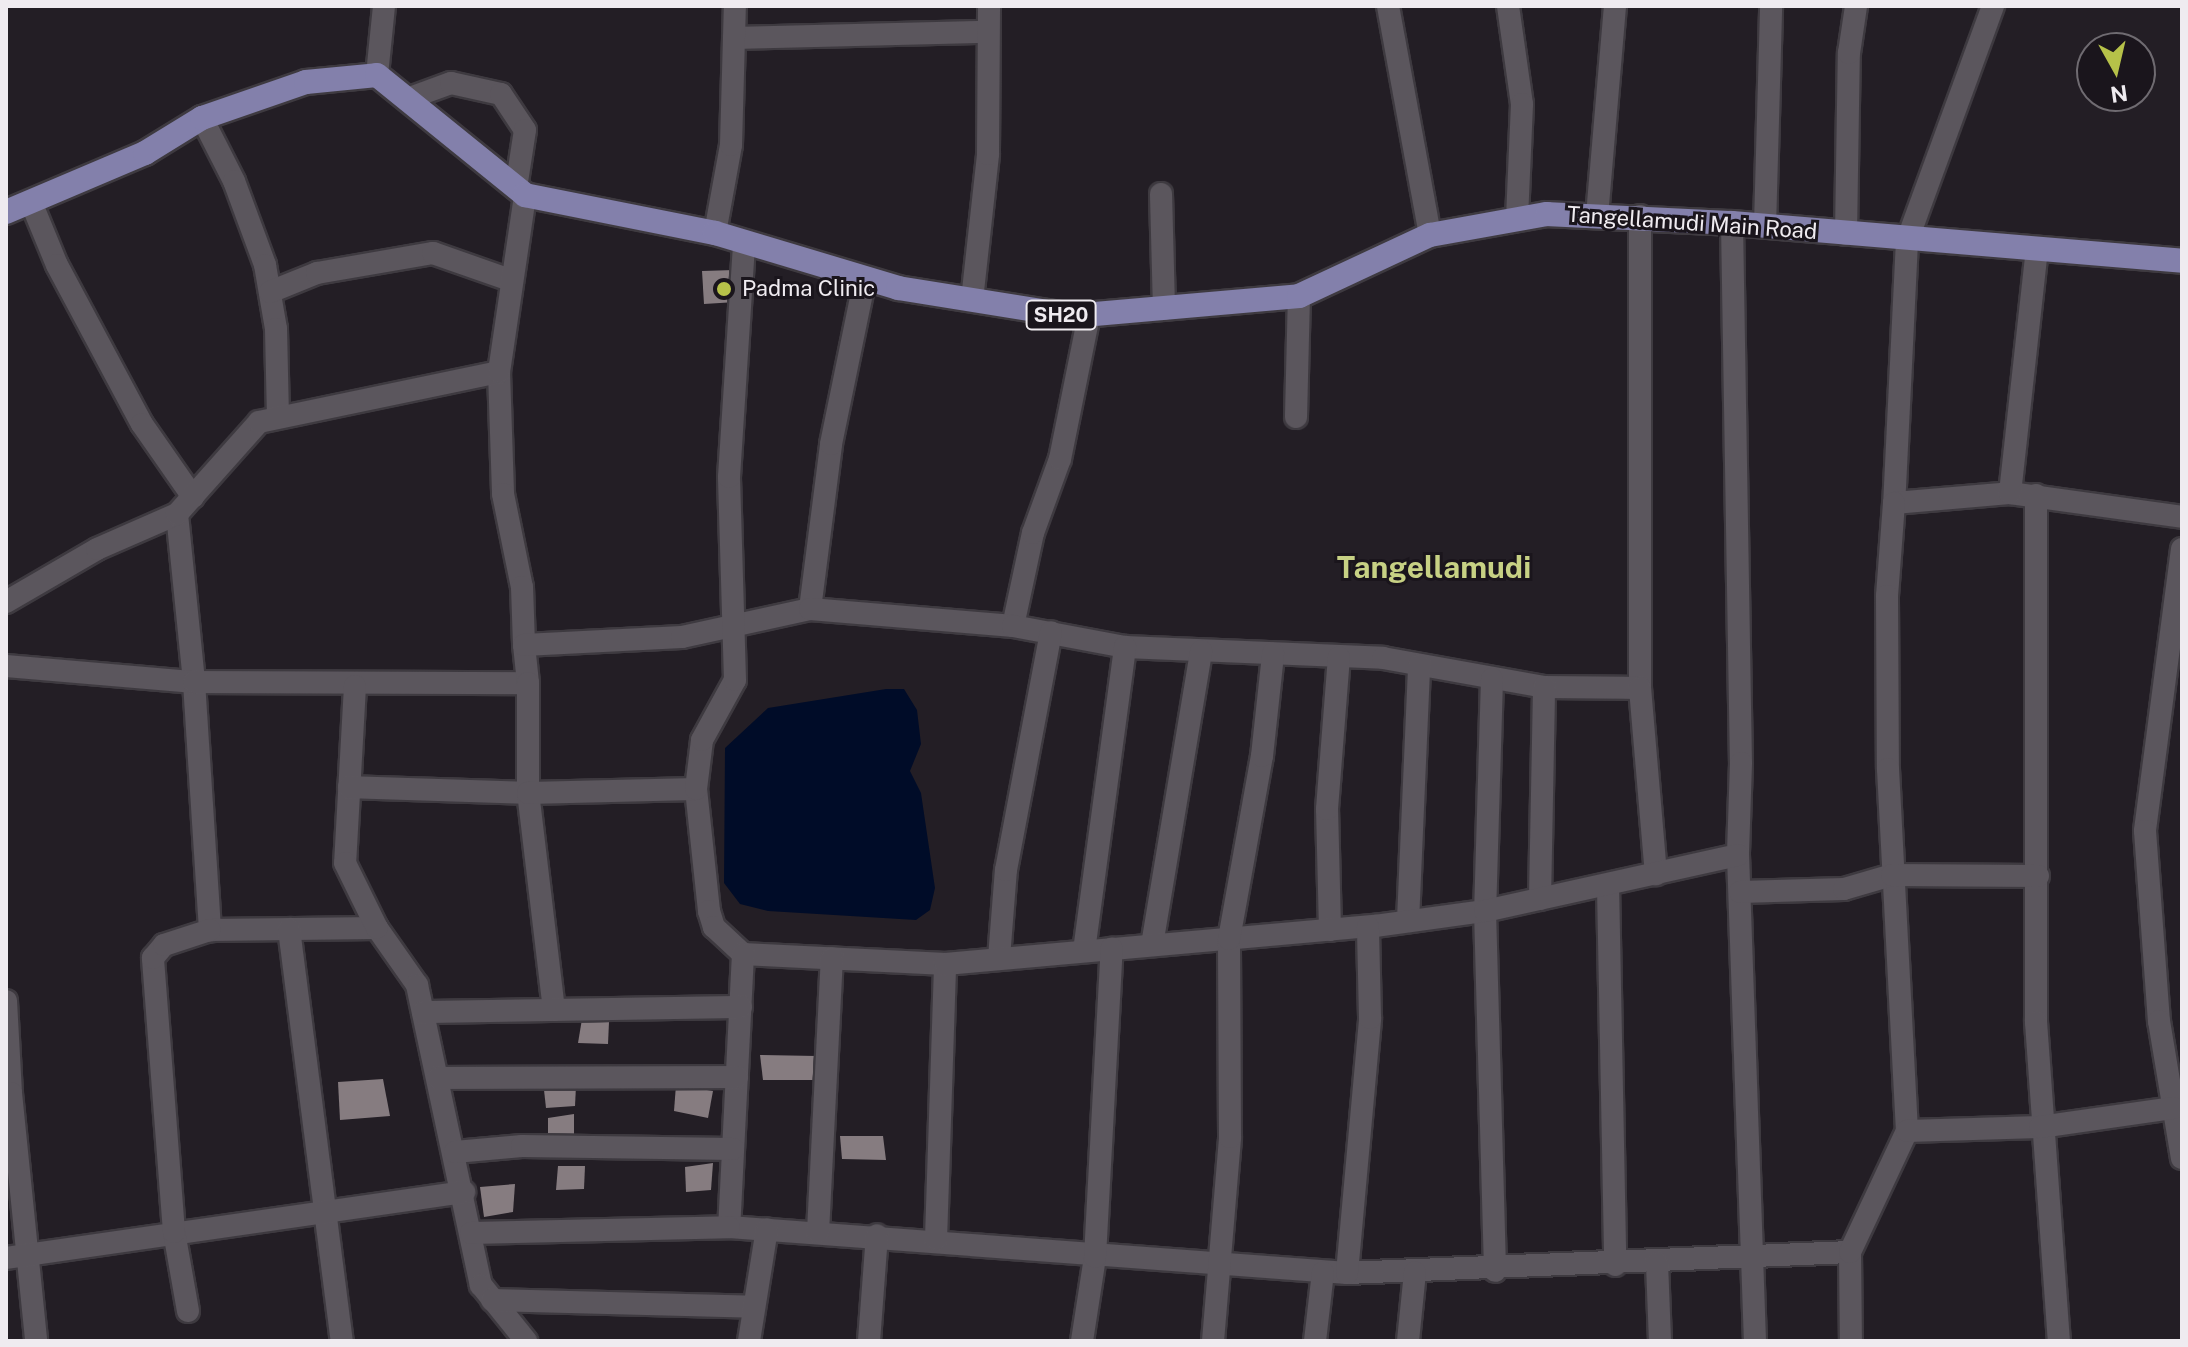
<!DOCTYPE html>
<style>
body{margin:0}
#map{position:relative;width:2188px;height:1347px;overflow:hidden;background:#231e25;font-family:"Public Sans",sans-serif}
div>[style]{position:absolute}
.water>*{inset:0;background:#000c28}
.building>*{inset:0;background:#867c80}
.roads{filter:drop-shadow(2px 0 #3e3a40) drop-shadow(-2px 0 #3e3a40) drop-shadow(0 2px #3e3a40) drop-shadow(0 -2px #3e3a40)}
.minor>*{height:22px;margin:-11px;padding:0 11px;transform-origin:11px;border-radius:11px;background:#5b565d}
.primary>*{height:24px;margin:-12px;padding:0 12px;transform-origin:12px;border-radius:12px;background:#8380ab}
.dots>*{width:22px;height:22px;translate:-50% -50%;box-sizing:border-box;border:4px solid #1a151c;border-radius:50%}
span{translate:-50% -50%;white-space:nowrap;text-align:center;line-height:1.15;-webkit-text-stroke:6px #1a151c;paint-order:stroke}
.shield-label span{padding:2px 6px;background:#1a151c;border:2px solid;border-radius:6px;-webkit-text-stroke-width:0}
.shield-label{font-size:20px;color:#efebf0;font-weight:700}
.street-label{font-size:22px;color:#efebf0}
.poi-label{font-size:22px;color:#efebf0}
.left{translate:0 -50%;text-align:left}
.district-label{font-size:30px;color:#c7d184;font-weight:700}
.frame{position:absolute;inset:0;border:8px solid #efebf0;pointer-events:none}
.north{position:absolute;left:2076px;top:32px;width:80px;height:80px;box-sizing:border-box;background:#1a151c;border:2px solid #6f6b71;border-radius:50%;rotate:172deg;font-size:22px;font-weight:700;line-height:32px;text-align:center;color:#efebf0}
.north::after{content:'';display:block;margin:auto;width:28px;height:36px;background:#b6c149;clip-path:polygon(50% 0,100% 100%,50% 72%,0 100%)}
</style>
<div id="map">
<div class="water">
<i style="clip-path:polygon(886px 689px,904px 689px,917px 710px,921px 744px,910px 771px,921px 793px,935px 888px,930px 910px,916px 920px,768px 911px,740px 904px,724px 883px,725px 748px,768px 708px)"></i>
</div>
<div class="building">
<i style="clip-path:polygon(734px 270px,736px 302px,704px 304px,702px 271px)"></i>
<i style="clip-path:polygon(582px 1019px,609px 1022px,608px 1044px,578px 1043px)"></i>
<i style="clip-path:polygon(760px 1055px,817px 1056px,817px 1080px,763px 1080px)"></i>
<i style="clip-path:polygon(383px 1079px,390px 1116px,340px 1120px,338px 1082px)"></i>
<i style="clip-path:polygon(676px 1085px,713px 1091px,708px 1118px,674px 1111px)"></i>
<i style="clip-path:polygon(576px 1086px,575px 1106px,546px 1108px,544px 1090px)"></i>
<i style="clip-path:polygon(574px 1114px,574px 1136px,548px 1138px,548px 1118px)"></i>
<i style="clip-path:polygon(840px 1136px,883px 1136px,886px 1160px,842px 1159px)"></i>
<i style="clip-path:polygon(713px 1163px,711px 1190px,686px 1192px,685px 1167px)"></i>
<i style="clip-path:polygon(558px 1166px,585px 1166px,584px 1189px,556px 1190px)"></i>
<i style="clip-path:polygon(515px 1184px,513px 1212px,484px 1217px,480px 1187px)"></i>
</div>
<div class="roads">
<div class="minor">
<i style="left:1388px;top:6px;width:233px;rotate:79.6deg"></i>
<i style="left:1508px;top:6px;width:99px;rotate:81.9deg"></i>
<i style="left:1522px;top:104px;width:115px;rotate:92.5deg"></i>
<i style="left:1993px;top:6px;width:250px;rotate:110.1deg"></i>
<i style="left:1907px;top:241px;width:262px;rotate:92.8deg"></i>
<i style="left:1894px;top:503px;width:116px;rotate:-4.9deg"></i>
<i style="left:2010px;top:493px;width:174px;rotate:7.9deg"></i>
<i style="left:734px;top:38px;width:253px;rotate:-1.4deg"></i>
<i style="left:377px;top:75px;width:69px;rotate:-84.2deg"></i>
<i style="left:407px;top:99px;width:47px;rotate:-20deg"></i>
<i style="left:451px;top:83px;width:51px;rotate:12.4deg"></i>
<i style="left:501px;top:94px;width:43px;rotate:56.3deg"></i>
<i style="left:525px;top:130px;width:59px;rotate:98.8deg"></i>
<i style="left:202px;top:118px;width:71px;rotate:63.1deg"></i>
<i style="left:234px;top:181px;width:90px;rotate:69.7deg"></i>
<i style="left:265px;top:265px;width:65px;rotate:80.2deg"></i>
<i style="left:276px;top:329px;width:88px;rotate:88.7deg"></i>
<i style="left:1161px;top:194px;width:115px;rotate:88.5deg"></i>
<i style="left:31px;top:202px;width:68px;rotate:67.6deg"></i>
<i style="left:57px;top:265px;width:180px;rotate:61.9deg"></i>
<i style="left:142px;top:424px;width:89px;rotate:55.1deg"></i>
<i style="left:1597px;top:216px;width:211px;rotate:-85.1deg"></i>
<i style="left:1640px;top:216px;width:472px;rotate:90deg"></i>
<i style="left:1732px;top:223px;width:540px;rotate:89.05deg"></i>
<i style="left:1741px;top:763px;width:92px;rotate:91.9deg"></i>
<i style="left:1738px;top:855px;width:486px;rotate:88deg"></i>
<i style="left:1765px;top:226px;width:220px;rotate:-88.4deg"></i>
<i style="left:715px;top:233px;width:89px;rotate:-79.7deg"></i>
<i style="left:731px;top:145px;width:139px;rotate:-88.4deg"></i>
<i style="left:1846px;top:234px;width:181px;rotate:-89.1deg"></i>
<i style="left:1849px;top:53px;width:48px;rotate:-81.5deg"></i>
<i style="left:270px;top:292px;width:51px;rotate:-22deg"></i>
<i style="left:317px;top:273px;width:118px;rotate:-9.8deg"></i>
<i style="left:433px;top:253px;width:82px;rotate:19.3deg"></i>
<i style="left:972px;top:300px;width:147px;rotate:-83.7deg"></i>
<i style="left:988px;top:154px;width:148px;rotate:-89.6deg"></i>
<i style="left:499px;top:372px;width:122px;rotate:88.1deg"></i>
<i style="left:503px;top:494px;width:95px;rotate:78.5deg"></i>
<i style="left:522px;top:587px;width:58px;rotate:88deg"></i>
<i style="left:1296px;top:417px;width:121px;rotate:-88.6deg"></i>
<i style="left:2010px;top:493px;width:244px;rotate:-83.7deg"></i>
<i style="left:2036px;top:495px;width:527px;rotate:90deg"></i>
<i style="left:2036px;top:1022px;width:320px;rotate:85.9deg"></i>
<i style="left:1894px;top:503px;width:93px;rotate:94.3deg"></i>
<i style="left:1887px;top:596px;width:173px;rotate:89.7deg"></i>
<i style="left:1888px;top:769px;width:362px;rotate:87deg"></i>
<i style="left:177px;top:514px;width:169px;rotate:84.2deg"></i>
<i style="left:194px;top:682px;width:249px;rotate:86.3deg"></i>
<i style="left:210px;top:930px;width:167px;rotate:-0.7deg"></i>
<i style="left:377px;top:928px;width:70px;rotate:54.9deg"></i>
<i style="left:417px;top:985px;width:307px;rotate:78deg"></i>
<i style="left:481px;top:1285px;width:72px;rotate:51.2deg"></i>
<i style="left:2182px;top:549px;width:284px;rotate:97.5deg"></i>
<i style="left:2145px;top:831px;width:191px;rotate:85.8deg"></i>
<i style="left:2159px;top:1021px;width:139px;rotate:80.5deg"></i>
<i style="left:6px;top:602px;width:105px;rotate:-30.2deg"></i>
<i style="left:97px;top:549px;width:87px;rotate:-23.6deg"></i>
<i style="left:177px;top:514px;width:123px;rotate:-48.3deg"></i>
<i style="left:259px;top:422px;width:245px;rotate:-11.8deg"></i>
<i style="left:499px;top:372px;width:179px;rotate:-81.6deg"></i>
<i style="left:810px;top:609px;width:166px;rotate:-82.7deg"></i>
<i style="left:831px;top:444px;width:169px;rotate:-78.4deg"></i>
<i style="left:1013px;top:626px;width:95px;rotate:-77.9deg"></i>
<i style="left:1033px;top:533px;width:79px;rotate:-70deg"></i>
<i style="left:1060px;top:459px;width:147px;rotate:-78.6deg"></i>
<i style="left:6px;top:666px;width:189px;rotate:4.9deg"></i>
<i style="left:194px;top:682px;width:334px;rotate:0.2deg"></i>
<i style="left:528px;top:683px;width:38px;rotate:-96deg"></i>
<i style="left:524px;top:645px;width:158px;rotate:-2.9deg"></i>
<i style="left:682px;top:637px;width:131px;rotate:-12.3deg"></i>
<i style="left:810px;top:609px;width:204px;rotate:4.8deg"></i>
<i style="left:1013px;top:626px;width:114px;rotate:10.6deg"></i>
<i style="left:1125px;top:647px;width:258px;rotate:2.4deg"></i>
<i style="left:1383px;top:658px;width:164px;rotate:10.2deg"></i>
<i style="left:1544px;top:687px;width:96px;rotate:0.6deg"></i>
<i style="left:1640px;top:688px;width:187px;rotate:85.1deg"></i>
<i style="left:1492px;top:679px;width:232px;rotate:91.7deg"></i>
<i style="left:1485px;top:911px;width:360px;rotate:88.4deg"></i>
<i style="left:355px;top:686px;width:177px;rotate:93.2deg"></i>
<i style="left:345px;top:863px;width:72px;rotate:63.8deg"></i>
<i style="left:349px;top:787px;width:179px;rotate:1.9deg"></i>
<i style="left:528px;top:793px;width:110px;rotate:-90deg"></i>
<i style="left:696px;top:789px;width:123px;rotate:83.9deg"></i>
<i style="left:709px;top:911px;width:17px;rotate:73deg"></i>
<i style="left:714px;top:927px;width:40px;rotate:43deg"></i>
<i style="left:1608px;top:885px;width:380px;rotate:88.9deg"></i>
<i style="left:1740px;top:892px;width:104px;rotate:-1.7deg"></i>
<i style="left:1844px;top:889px;width:50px;rotate:-16.3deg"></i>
<i style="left:1892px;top:875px;width:146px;rotate:0.4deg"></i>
<i style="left:1540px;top:899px;width:212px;rotate:-88.9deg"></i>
<i style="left:1408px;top:921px;width:256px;rotate:-87.5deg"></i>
<i style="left:289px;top:929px;width:415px;rotate:82.7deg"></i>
<i style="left:1330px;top:930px;width:121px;rotate:-91.4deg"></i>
<i style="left:1327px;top:809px;width:152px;rotate:-85.5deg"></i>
<i style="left:1152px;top:945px;width:298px;rotate:-80.5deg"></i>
<i style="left:1084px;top:951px;width:307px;rotate:-82.3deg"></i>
<i style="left:999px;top:958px;width:88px;rotate:-85.5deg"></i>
<i style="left:1006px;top:870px;width:242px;rotate:-79.3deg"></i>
<i style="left:945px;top:964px;width:202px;rotate:-177.2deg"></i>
<i style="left:743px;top:954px;width:273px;rotate:92.9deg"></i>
<i style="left:729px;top:1227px;width:620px;rotate:4.26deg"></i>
<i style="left:1347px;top:1273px;width:503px;rotate:-2.39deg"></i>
<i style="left:1850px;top:1252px;width:89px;rotate:89.4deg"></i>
<i style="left:6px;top:1001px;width:92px;rotate:86.9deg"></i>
<i style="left:554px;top:1010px;width:219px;rotate:-96.8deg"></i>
<i style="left:528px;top:793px;width:168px;rotate:-1.4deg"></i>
<i style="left:696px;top:789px;width:49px;rotate:-83deg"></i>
<i style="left:702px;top:740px;width:68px;rotate:-61.2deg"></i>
<i style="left:735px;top:680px;width:203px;rotate:-91.7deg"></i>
<i style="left:729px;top:477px;width:235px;rotate:-86.3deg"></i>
<i style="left:423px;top:1012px;width:318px;rotate:-0.9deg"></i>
<i style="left:438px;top:1078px;width:299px;rotate:-0.2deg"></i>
<i style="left:6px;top:1094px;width:5px;rotate:-11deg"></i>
<i style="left:11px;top:1093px;width:249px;rotate:84.2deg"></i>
<i style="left:455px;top:1152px;width:67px;rotate:-5.1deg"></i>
<i style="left:522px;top:1146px;width:211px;rotate:0.8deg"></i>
<i style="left:818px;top:1232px;width:274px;rotate:-87.1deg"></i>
<i style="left:471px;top:1233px;width:258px;rotate:-1.3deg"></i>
<i style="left:936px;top:1239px;width:275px;rotate:-88.1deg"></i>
<i style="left:945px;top:964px;width:432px;rotate:-5.1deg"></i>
<i style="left:1375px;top:926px;width:111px;rotate:-7.8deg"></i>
<i style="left:1485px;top:911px;width:259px;rotate:-12.5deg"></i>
<i style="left:1850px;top:1252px;width:134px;rotate:-64.8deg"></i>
<i style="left:1907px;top:1131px;width:133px;rotate:-1.7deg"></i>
<i style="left:2040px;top:1127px;width:135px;rotate:-8.1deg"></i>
<i style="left:6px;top:1258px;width:463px;rotate:-8.2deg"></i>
<i style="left:1657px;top:1263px;width:78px;rotate:87.8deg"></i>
<i style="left:1347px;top:1273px;width:256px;rotate:-84.8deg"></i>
<i style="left:1370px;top:1018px;width:91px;rotate:-91.3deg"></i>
<i style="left:492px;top:1300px;width:261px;rotate:1.5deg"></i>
<i style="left:188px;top:1311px;width:80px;rotate:-100deg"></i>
<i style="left:174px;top:1232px;width:275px;rotate:-94.4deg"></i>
<i style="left:153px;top:958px;width:17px;rotate:-50deg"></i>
<i style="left:164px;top:945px;width:48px;rotate:-18.1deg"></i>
<i style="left:749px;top:1341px;width:113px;rotate:-80.9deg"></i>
<i style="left:869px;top:1341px;width:106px;rotate:-85.7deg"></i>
<i style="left:1082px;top:1341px;width:85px;rotate:-81.2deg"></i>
<i style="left:1095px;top:1257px;width:309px;rotate:-86.9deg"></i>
<i style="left:1213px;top:1341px;width:205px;rotate:-85.2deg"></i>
<i style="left:1230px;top:1137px;width:198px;rotate:-90.3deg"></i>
<i style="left:1229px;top:939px;width:186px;rotate:-79.8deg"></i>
<i style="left:1262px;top:756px;width:103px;rotate:-83.8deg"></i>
<i style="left:1315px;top:1341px;width:69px;rotate:-83.4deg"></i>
<i style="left:1408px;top:1341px;width:69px;rotate:-84.2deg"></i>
</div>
<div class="primary">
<i style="left:6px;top:212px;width:151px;rotate:-23deg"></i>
<i style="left:145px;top:153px;width:67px;rotate:-31.6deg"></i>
<i style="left:202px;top:118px;width:110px;rotate:-19.1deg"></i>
<i style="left:306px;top:82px;width:71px;rotate:-5.6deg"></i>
<i style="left:377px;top:75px;width:191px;rotate:39deg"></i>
<i style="left:525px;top:195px;width:194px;rotate:11.3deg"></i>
<i style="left:715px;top:233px;width:191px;rotate:16.7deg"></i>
<i style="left:898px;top:288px;width:176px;rotate:9.1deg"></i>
<i style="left:1072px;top:316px;width:228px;rotate:-5deg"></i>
<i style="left:1299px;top:296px;width:145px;rotate:-25deg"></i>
<i style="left:1430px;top:235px;width:119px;rotate:-10.2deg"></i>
<i style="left:1547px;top:214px;width:185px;rotate:2.8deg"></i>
<i style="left:1732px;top:223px;width:452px;rotate:4.8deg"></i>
</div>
</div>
<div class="dots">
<i style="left:724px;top:289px;background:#b6c149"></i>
</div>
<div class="shield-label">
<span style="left:1061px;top:315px">SH20</span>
</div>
<div class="street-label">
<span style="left:1692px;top:223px;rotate:4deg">Tangellamudi Main Road</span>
</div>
<div class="poi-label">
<span class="left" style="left:742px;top:289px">Padma Clinic</span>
</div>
<div class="district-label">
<span style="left:1434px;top:567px">Tangellamudi</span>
</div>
<div class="frame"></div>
<div class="north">N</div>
</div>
